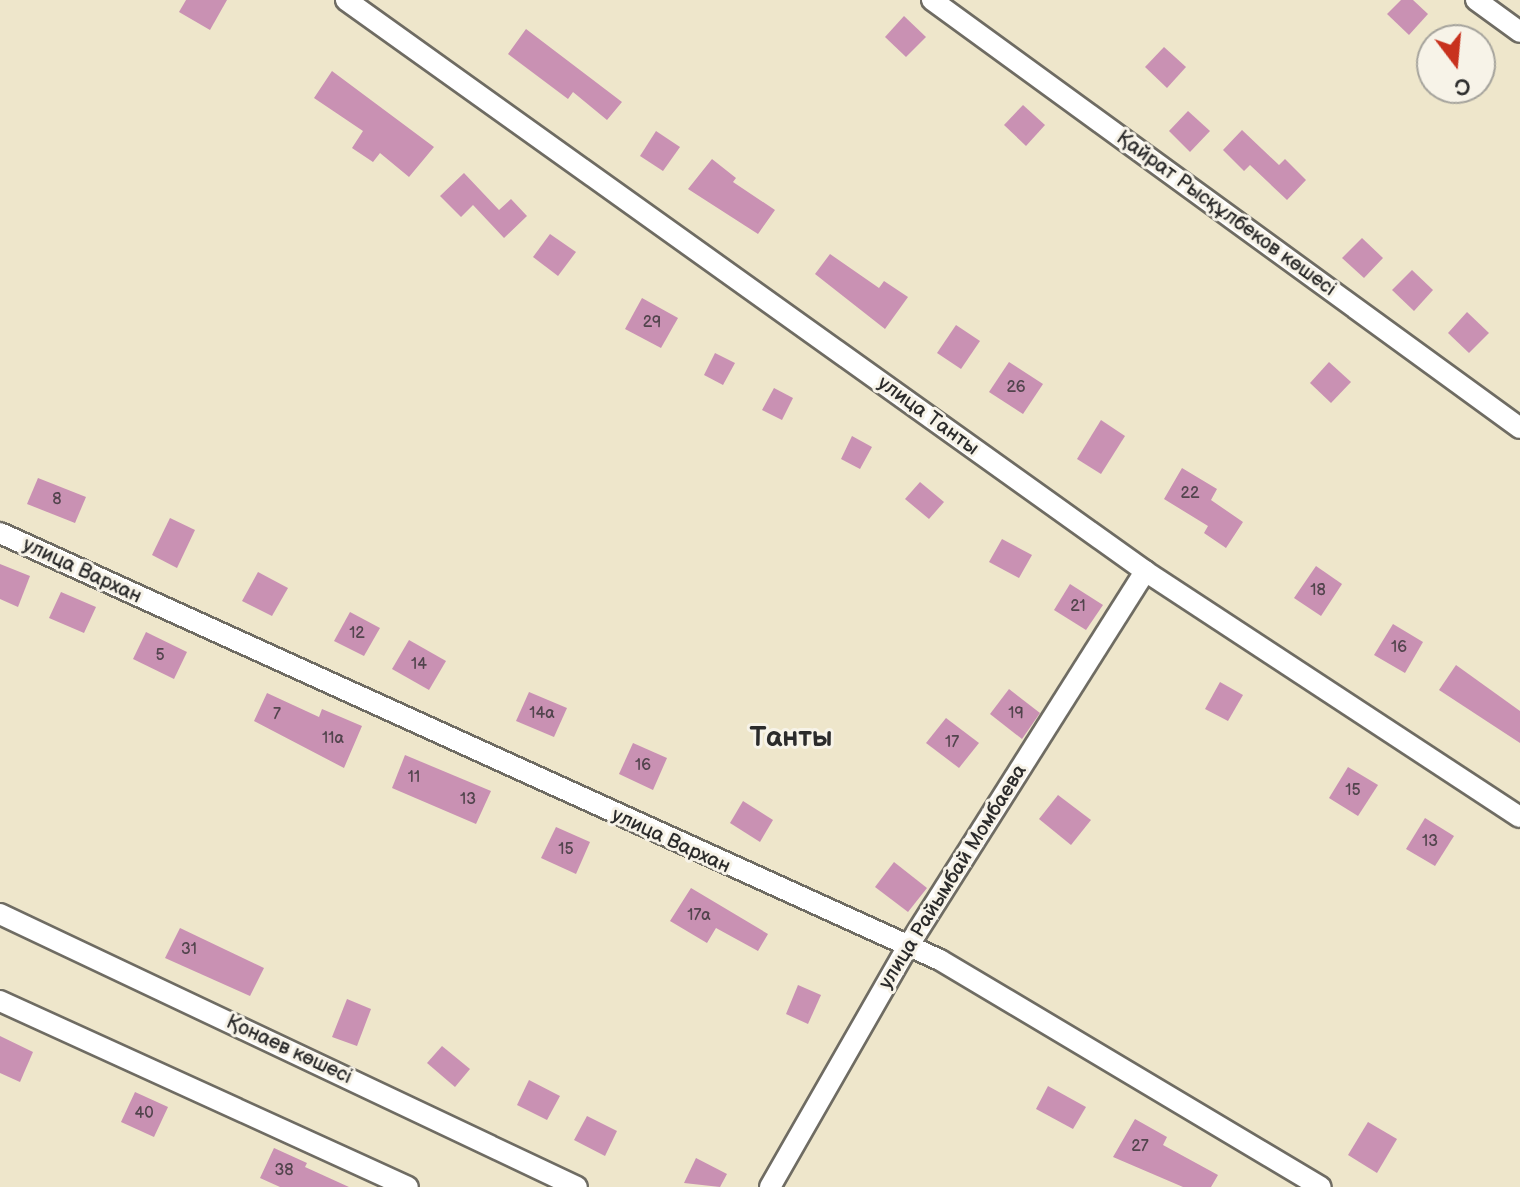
<!DOCTYPE html>
<meta charset="utf-8">
<style>
body{margin:0}
#map{position:relative;width:1520px;height:1187px;overflow:hidden;background:#eee6cb;font-family:"Balsamiq Sans",sans-serif}
div>[style]{position:absolute}
.building>*{inset:0;background:#c991b3}
.roads{filter:drop-shadow(2px 0 #6f6c63) drop-shadow(-2px 0 #6f6c63) drop-shadow(0 2px #6f6c63) drop-shadow(0 -2px #6f6c63)}
.minor>*{height:20px;margin:-10px;padding:0 10px;transform-origin:10px;border-radius:10px;background:#fff}
span{translate:-50% -50%;white-space:nowrap;text-align:center;line-height:1.15;-webkit-text-stroke:6px #f7f3e8;paint-order:stroke}
.number-label{font-size:16px;color:#52444d}
.number-label span{-webkit-text-stroke-width:0}
.street-label{font-size:20px;color:#2b2b2b}
.district-label{font-size:28px;color:#2b2b2b;font-weight:700}
.north{position:absolute;left:1416px;top:24px;width:80px;height:80px;box-sizing:border-box;background:#f7f3e8;border:2px solid #a5a39c;border-radius:50%;rotate:164deg;font-size:22px;font-weight:700;line-height:32px;text-align:center;color:#2b2b2b}
.north::after{content:'';display:block;margin:auto;width:28px;height:36px;background:#c8321e;clip-path:polygon(50% 0,100% 100%,50% 72%,0 100%)}
</style>
<div id="map">
<div class="building">
<i style="clip-path:polygon(186px 0,227px 0,210px 30px,179px 12px)"></i>
<i style="clip-path:polygon(1401px 0,1413px 0,1428px 14px,1409px 35px,1387px 14px)"></i>
<i style="clip-path:polygon(904px 16px,926px 37px,906px 57px,885px 37px)"></i>
<i style="clip-path:polygon(526px 29px,622px 102px,607px 120px,573px 92px,568px 99px,508px 54px)"></i>
<i style="clip-path:polygon(1164px 47px,1186px 67px,1167px 88px,1145px 67px)"></i>
<i style="clip-path:polygon(332px 71px,434px 147px,409px 177px,380px 153px,373px 162px,352px 148px,363px 131px,314px 98px)"></i>
<i style="clip-path:polygon(1023px 105px,1045px 125px,1026px 146px,1004px 125px)"></i>
<i style="clip-path:polygon(1188px 111px,1210px 131px,1190px 152px,1169px 131px)"></i>
<i style="clip-path:polygon(1242px 130px,1279px 165px,1285px 159px,1306px 180px,1287px 200px,1250px 165px,1244px 171px,1223px 150px)"></i>
<i style="clip-path:polygon(656px 131px,680px 147px,663px 171px,640px 156px)"></i>
<i style="clip-path:polygon(712px 159px,736px 178px,733px 182px,775px 210px,758px 234px,688px 189px)"></i>
<i style="clip-path:polygon(464px 173px,499px 210px,511px 199px,527px 216px,504px 238px,473px 205px,461px 217px,440px 196px)"></i>
<i style="clip-path:polygon(550px 234px,576px 252px,558px 276px,533px 257px)"></i>
<i style="clip-path:polygon(1362px 238px,1383px 258px,1364px 278px,1342px 258px)"></i>
<i style="clip-path:polygon(830px 254px,879px 288px,884px 281px,908px 297px,885px 329px,815px 274px)"></i>
<i style="clip-path:polygon(1412px 270px,1433px 290px,1414px 311px,1392px 290px)"></i>
<i style="clip-path:polygon(642px 298px,678px 318px,661px 348px,625px 329px)"></i>
<i style="clip-path:polygon(1467px 312px,1489px 333px,1469px 353px,1448px 333px)"></i>
<i style="clip-path:polygon(956px 325px,980px 341px,961px 369px,937px 353px)"></i>
<i style="clip-path:polygon(715px 353px,735px 363px,723px 385px,704px 375px)"></i>
<i style="clip-path:polygon(1009px 362px,1043px 384px,1023px 414px,989px 392px)"></i>
<i style="clip-path:polygon(1329px 362px,1351px 382px,1331px 403px,1310px 383px)"></i>
<i style="clip-path:polygon(774px 388px,793px 398px,782px 420px,762px 410px)"></i>
<i style="clip-path:polygon(1101px 420px,1125px 436px,1101px 474px,1077px 459px)"></i>
<i style="clip-path:polygon(852px 436px,872px 447px,860px 469px,841px 459px)"></i>
<i style="clip-path:polygon(1182px 468px,1217px 489px,1211px 500px,1243px 522px,1226px 548px,1204px 533px,1208px 526px,1164px 499px)"></i>
<i style="clip-path:polygon(38px 478px,86px 497px,75px 523px,27px 504px)"></i>
<i style="clip-path:polygon(920px 482px,944px 502px,929px 519px,905px 499px)"></i>
<i style="clip-path:polygon(170px 518px,195px 530px,177px 568px,152px 555px)"></i>
<i style="clip-path:polygon(1002px 539px,1032px 555px,1019px 578px,989px 562px)"></i>
<i style="clip-path:polygon(0 564px,30px 576px,18px 607px,0 599px)"></i>
<i style="clip-path:polygon(1316px 566px,1342px 584px,1321px 616px,1294px 598px)"></i>
<i style="clip-path:polygon(258px 572px,288px 588px,272px 616px,242px 601px)"></i>
<i style="clip-path:polygon(1070px 584px,1103px 605px,1086px 630px,1054px 610px)"></i>
<i style="clip-path:polygon(61px 592px,96px 607px,84px 633px,49px 618px)"></i>
<i style="clip-path:polygon(350px 612px,380px 628px,364px 656px,334px 641px)"></i>
<i style="clip-path:polygon(1393px 624px,1423px 642px,1405px 673px,1374px 655px)"></i>
<i style="clip-path:polygon(146px 632px,187px 652px,174px 679px,133px 659px)"></i>
<i style="clip-path:polygon(409px 640px,446px 661px,429px 690px,392px 669px)"></i>
<i style="clip-path:polygon(1456px 665px,1520px 711px,1520px 743px,1439px 690px)"></i>
<i style="clip-path:polygon(1220px 682px,1243px 695px,1228px 721px,1205px 709px)"></i>
<i style="clip-path:polygon(1009px 689px,1040px 713px,1022px 739px,990px 714px)"></i>
<i style="clip-path:polygon(529px 692px,567px 708px,554px 737px,516px 721px)"></i>
<i style="clip-path:polygon(267px 693px,319px 717px,322px 709px,362px 726px,344px 768px,254px 721px)"></i>
<i style="clip-path:polygon(946px 718px,979px 743px,959px 768px,926px 743px)"></i>
<i style="clip-path:polygon(633px 743px,667px 758px,653px 790px,619px 774px)"></i>
<i style="clip-path:polygon(405px 755px,491px 791px,476px 824px,392px 788px)"></i>
<i style="clip-path:polygon(1348px 767px,1378px 785px,1358px 816px,1329px 798px)"></i>
<i style="clip-path:polygon(1058px 795px,1091px 820px,1071px 845px,1039px 819px)"></i>
<i style="clip-path:polygon(743px 801px,773px 820px,760px 842px,730px 823px)"></i>
<i style="clip-path:polygon(1425px 818px,1454px 836px,1435px 866px,1406px 849px)"></i>
<i style="clip-path:polygon(556px 827px,590px 842px,576px 874px,541px 858px)"></i>
<i style="clip-path:polygon(894px 862px,927px 888px,908px 912px,875px 887px)"></i>
<i style="clip-path:polygon(691px 888px,768px 934px,758px 951px,716px 928px,707px 943px,670px 921px)"></i>
<i style="clip-path:polygon(180px 928px,264px 968px,250px 996px,165px 958px)"></i>
<i style="clip-path:polygon(798px 985px,821px 995px,808px 1024px,786px 1014px)"></i>
<i style="clip-path:polygon(347px 999px,371px 1009px,357px 1046px,332px 1037px)"></i>
<i style="clip-path:polygon(0 1036px,33px 1052px,20px 1082px,0 1073px)"></i>
<i style="clip-path:polygon(442px 1046px,470px 1069px,455px 1087px,427px 1063px)"></i>
<i style="clip-path:polygon(529px 1080px,560px 1096px,547px 1120px,517px 1105px)"></i>
<i style="clip-path:polygon(1048px 1086px,1086px 1107px,1073px 1129px,1036px 1109px)"></i>
<i style="clip-path:polygon(135px 1092px,168px 1107px,154px 1137px,121px 1122px)"></i>
<i style="clip-path:polygon(587px 1116px,617px 1131px,605px 1156px,574px 1140px)"></i>
<i style="clip-path:polygon(1135px 1119px,1167px 1137px,1163px 1145px,1218px 1175px,1211px 1187px,1183px 1187px,1113px 1157px)"></i>
<i style="clip-path:polygon(1368px 1122px,1397px 1139px,1377px 1173px,1348px 1155px)"></i>
<i style="clip-path:polygon(274px 1148px,307px 1163px,305px 1167px,349px 1187px,280px 1187px,260px 1178px)"></i>
<i style="clip-path:polygon(696px 1158px,727px 1174px,720px 1187px,684px 1183px)"></i>
</div>
<div class="roads">
<div class="minor">
<i style="left:346px;top:0;width:982px;rotate:35.55deg"></i>
<i style="left:1145px;top:571px;width:448px;rotate:33.3deg"></i>
<i style="left:932px;top:0;width:727px;rotate:36.05deg"></i>
<i style="left:1476px;top:0;width:54px;rotate:36deg"></i>
<i style="left:0;top:533px;width:1032px;rotate:24.43deg"></i>
<i style="left:940px;top:960px;width:443px;rotate:30.8deg"></i>
<i style="left:0;top:914px;width:638px;rotate:25.32deg"></i>
<i style="left:0;top:1001px;width:448px;rotate:24.5deg"></i>
<i style="left:770px;top:1187px;width:275px;rotate:-60.2deg"></i>
<i style="left:907px;top:948px;width:446px;rotate:-57.7deg"></i>
</div>
</div>
<div class="number-label">
<span style="left:652px;top:323px">29</span>
<span style="left:1016px;top:388px">26</span>
<span style="left:1190px;top:494px">22</span>
<span style="left:57px;top:500px">8</span>
<span style="left:1318px;top:591px">18</span>
<span style="left:1078px;top:607px">21</span>
<span style="left:357px;top:634px">12</span>
<span style="left:1399px;top:648px">16</span>
<span style="left:160px;top:656px">5</span>
<span style="left:419px;top:665px">14</span>
<span style="left:542px;top:714px">14а</span>
<span style="left:1016px;top:714px">19</span>
<span style="left:277px;top:715px">7</span>
<span style="left:333px;top:739px">11а</span>
<span style="left:952px;top:743px">17</span>
<span style="left:643px;top:766px">16</span>
<span style="left:414px;top:778px">11</span>
<span style="left:1353px;top:791px">15</span>
<span style="left:468px;top:800px">13</span>
<span style="left:1430px;top:842px">13</span>
<span style="left:566px;top:850px">15</span>
<span style="left:699px;top:916px">17а</span>
<span style="left:189px;top:950px">31</span>
<span style="left:144px;top:1114px">40</span>
<span style="left:1140px;top:1147px">27</span>
<span style="left:284px;top:1171px">38</span>
</div>
<div class="street-label">
<span style="left:1226px;top:214px;rotate:36deg">Қайрат Рысқұлбеков көшесі</span>
<span style="left:928px;top:416px;rotate:36deg">улица Танты</span>
<span style="left:82px;top:571px;rotate:25deg">улица Вархан</span>
<span style="left:671px;top:841px;rotate:25deg">улица Вархан</span>
<span style="left:953px;top:877px;rotate:-58deg">улица Райымбай Момбаева</span>
<span style="left:289px;top:1050px;rotate:25deg">Қонаев көшесі</span>
</div>
<div class="district-label">
<span style="left:791px;top:738px">Танты</span>
</div>
<div class="north">С</div>
</div>
